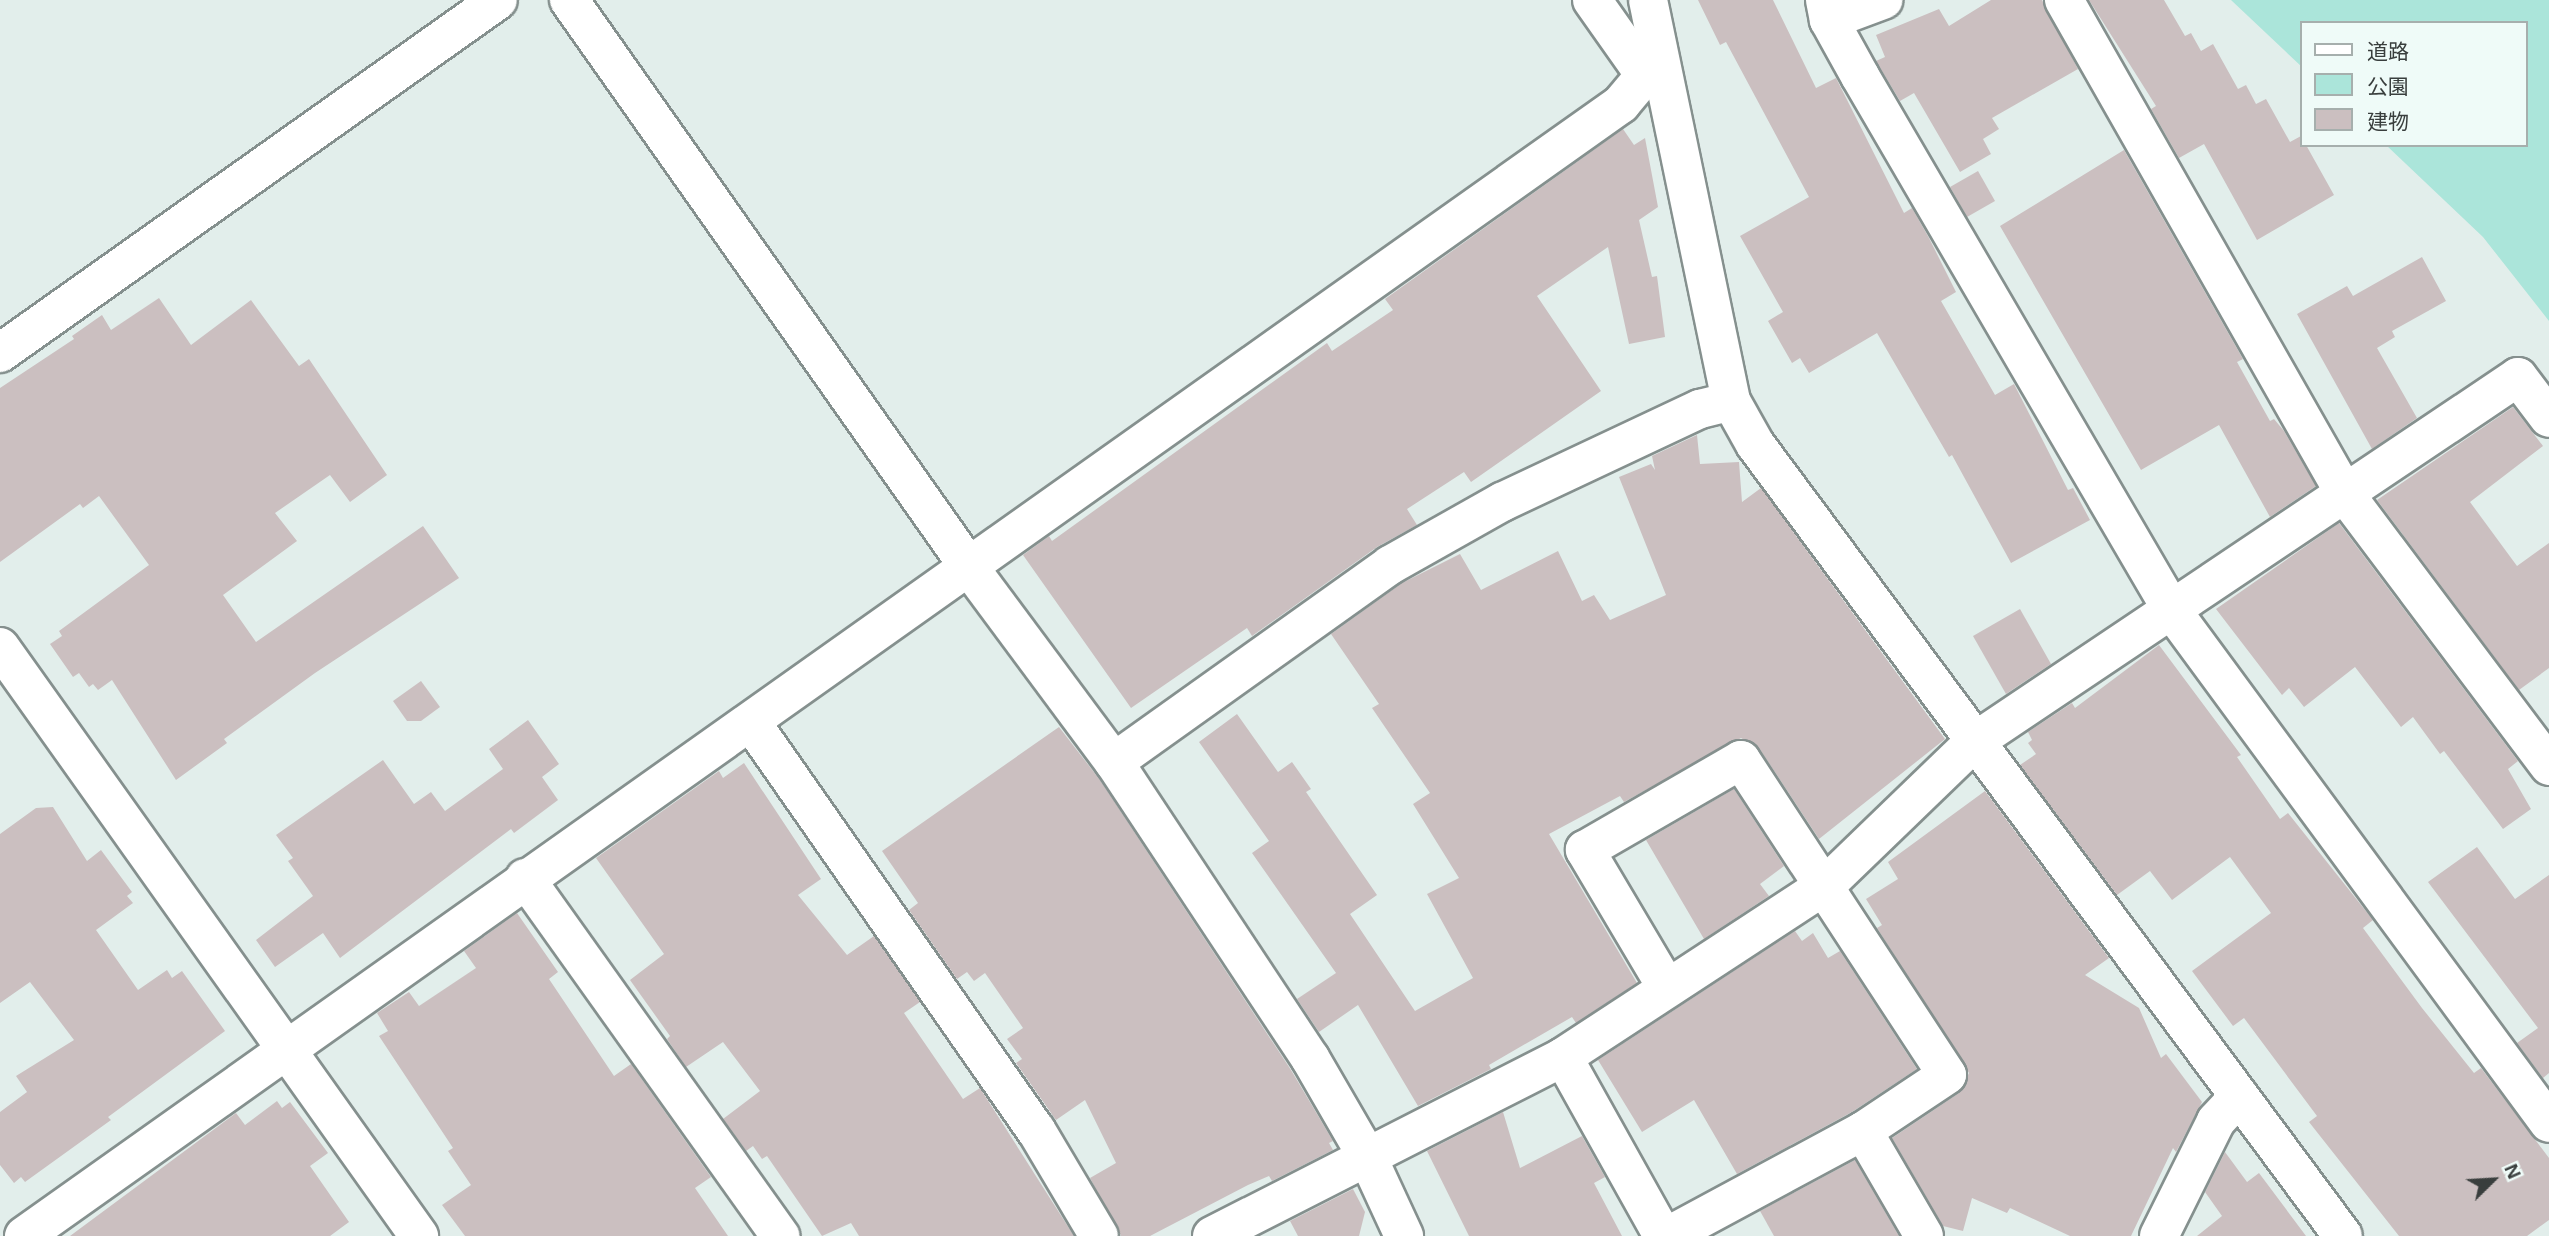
<!DOCTYPE html>
<meta charset="utf-8">
<style>
body{margin:0}
#map{position:relative;width:2549px;height:1236px;overflow:hidden;background:#e2eeeb;font-family:Arial,"Noto Sans JP",sans-serif}
div>[style]{position:absolute}
.green>*{inset:0;background:#abe5da}
.building>*{inset:0;background:#cbbfc0}
.roads{filter:drop-shadow(2px 0 #85908e) drop-shadow(-2px 0 #85908e) drop-shadow(0 2px #85908e) drop-shadow(0 -2px #85908e)}
.street>*{height:38px;margin:-19px;padding:0 19px;transform-origin:19px;border-radius:19px;background:#fff}
.secondary>*{height:38px;margin:-19px;padding:0 19px;transform-origin:19px;border-radius:19px;background:#fff}
span{translate:-50% -50%;white-space:nowrap;text-align:center;line-height:1.15;-webkit-text-stroke:6px #effbf8;paint-order:stroke}
.legend{position:absolute;left:2300px;top:21px;width:228px;height:126px;box-sizing:border-box;background:#effbf8;border:2px solid #a6afad;margin:0;padding:9px 12px;list-style:none;font-size:21px;color:#393e3d}
.legend li{display:flex;align-items:center;gap:14px;height:35px}
.legend b{width:35px;border:2px solid #a6afad}
.north{position:absolute;left:2458px;top:1145px;width:70px;height:70px;-webkit-text-stroke:5px #effbf8;paint-order:stroke;rotate:66deg;font-size:19px;font-weight:700;line-height:28px;text-align:center;color:#393e3d}
.north::after{content:'';display:block;margin:auto;width:24px;height:32px;background:#393e3d;clip-path:polygon(50% 0,100% 100%,50% 72%,0 100%)}
</style>
<div id="map">
<div class="green">
<i style="clip-path:polygon(2231px 0,2549px 0,2549px 321px,2483px 237px,2386px 145px,2526px 145px,2526px 23px,2302px 23px,2302px 67px)"></i>
</div>
<div class="building">
<i style="clip-path:polygon(1698px 0,1773px 0,1816px 88px,1836px 78px,1904px 213px,1912px 208px,1929px 238px,1956px 292px,1941px 301px,1995px 395px,2014px 384px,2068px 490px,2073px 488px,2090px 520px,2011px 563px,1952px 455px,1949px 457px,1877px 333px,1809px 373px,1800px 358px,1792px 363px,1768px 321px,1783px 312px,1740px 236px,1809px 197px,1726px 42px,1720px 45px)"></i>
<i style="clip-path:polygon(1991px 0,2042px 0,2078px 69px,1992px 118px,1999px 129px,1983px 139px,1991px 154px,1960px 172px,1914px 93px,1900px 101px,1876px 61px,1885px 57px,1876px 35px,1939px 9px,1949px 26px)"></i>
<i style="clip-path:polygon(2089px 0,2164px 0,2185px 36px,2191px 33px,2201px 51px,2213px 44px,2238px 89px,2246px 85px,2256px 104px,2266px 99px,2290px 142px,2301px 136px,2334px 195px,2257px 240px,2204px 144px,2179px 158px,2151px 109px,2156px 106px)"></i>
<i style="clip-path:polygon(1623px 129px,1634px 145px,1645px 138px,1658px 207px,1639px 220px,1652px 277px,1657px 276px,1665px 337px,1629px 344px,1608px 247px,1537px 296px,1601px 391px,1471px 482px,1464px 472px,1407px 509px,1417px 525px,1377px 547px,1252px 636px,1247px 628px,1131px 708px,1023px 555px,1049px 536px,1052px 541px,1327px 343px,1332px 351px,1393px 310px,1385px 299px)"></i>
<i style="clip-path:polygon(2124px 150px,2243px 359px,2237px 362px,2270px 421px,2274px 419px,2284px 431px,2316px 486px,2270px 517px,2219px 425px,2141px 470px,2000px 226px)"></i>
<i style="clip-path:polygon(1978px 171px,1995px 201px,1967px 217px,1950px 187px)"></i>
<i style="clip-path:polygon(2422px 257px,2446px 301px,2392px 331px,2395px 337px,2377px 348px,2417px 418px,2372px 449px,2297px 314px,2347px 286px,2353px 296px)"></i>
<i style="clip-path:polygon(159px 298px,191px 345px,251px 300px,299px 366px,309px 359px,387px 475px,350px 502px,330px 475px,275px 513px,297px 541px,223px 595px,256px 642px,423px 526px,459px 578px,315px 673px,224px 739px,227px 743px,176px 780px,112px 680px,98px 690px,93px 684px,89px 687px,79px 673px,73px 677px,50px 644px,62px 636px,59px 631px,149px 565px,99px 496px,83px 508px,80px 504px,0 562px,0 388px,74px 339px,72px 336px,102px 315px,111px 330px)"></i>
<i style="clip-path:polygon(2513px 407px,2543px 446px,2470px 502px,2517px 566px,2549px 543px,2549px 668px,2519px 690px,2377px 500px)"></i>
<i style="clip-path:polygon(1697px 435px,1700px 464px,1739px 462px,1742px 502px,1761px 488px,1945px 739px,1819px 839px,1759px 748px,1741px 738px,1624px 802px,1620px 796px,1549px 834px,1637px 983px,1576px 1023px,1572px 1017px,1489px 1065px,1491px 1069px,1418px 1106px,1358px 1005px,1319px 1032px,1297px 999px,1336px 973px,1252px 853px,1269px 841px,1199px 742px,1237px 714px,1278px 772px,1292px 762px,1311px 789px,1306px 792px,1377px 895px,1350px 914px,1415px 1011px,1473px 978px,1427px 894px,1459px 878px,1413px 804px,1430px 793px,1372px 708px,1379px 704px,1331px 634px,1402px 583px,1460px 554px,1481px 590px,1558px 551px,1582px 601px,1594px 595px,1610px 620px,1666px 595px,1619px 477px,1651px 464px,1655px 470px,1652px 456px)"></i>
<i style="clip-path:polygon(2339px 523px,2518px 761px,2508px 769px,2531px 809px,2503px 829px,2444px 751px,2440px 754px,2413px 717px,2401px 727px,2355px 667px,2304px 707px,2289px 688px,2282px 695px,2216px 609px)"></i>
<i style="clip-path:polygon(2020px 609px,2051px 664px,2006px 694px,1973px 636px)"></i>
<i style="clip-path:polygon(2159px 645px,2241px 755px,2237px 757px,2280px 819px,2288px 813px,2373px 920px,2363px 928px,2422px 1008px,2474px 1073px,2481px 1068px,2549px 1158px,2549px 1220px,2527px 1236px,2399px 1236px,2309px 1122px,2317px 1116px,2244px 1018px,2233px 1026px,2192px 971px,2271px 913px,2230px 857px,2172px 900px,2150px 871px,2117px 895px,2020px 765px,2036px 754px,2028px 743px,2032px 740px,2028px 732px,2072px 703px,2075px 708px)"></i>
<i style="clip-path:polygon(421px 681px,440px 707px,421px 721px,407px 721px,393px 701px)"></i>
<i style="clip-path:polygon(528px 720px,559px 764px,542px 777px,558px 800px,514px 833px,511px 829px,340px 958px,323px 933px,275px 967px,256px 940px,313px 896px,288px 861px,293px 858px,276px 835px,383px 760px,414px 804px,431px 792px,445px 811px,503px 769px,489px 749px)"></i>
<i style="clip-path:polygon(1059px 727px,1100px 780px,1291px 1070px,1333px 1141px,1329px 1143px,1333px 1150px,1272px 1181px,1269px 1176px,1248px 1185px,1150px 1236px,1121px 1236px,1090px 1178px,1116px 1163px,1085px 1100px,1056px 1120px,1016px 1063px,1022px 1059px,1007px 1039px,1023px 1028px,985px 973px,974px 981px,967px 972px,957px 979px,909px 910px,918px 903px,882px 851px)"></i>
<i style="clip-path:polygon(744px 763px,821px 879px,798px 895px,847px 955px,874px 936px,920px 1002px,904px 1013px,963px 1099px,980px 1088px,1074px 1236px,859px 1236px,851px 1223px,822px 1236px,767px 1156px,762px 1159px,753px 1146px,746px 1151px,723px 1119px,760px 1091px,723px 1042px,686px 1067px,667px 1039px,670px 1036px,630px 980px,664px 954px,596px 858px,719px 771px,723px 778px)"></i>
<i style="clip-path:polygon(1734px 789px,1784px 866px,1760px 884px,1769px 896px,1704px 939px,1646px 840px)"></i>
<i style="clip-path:polygon(1985px 791px,2109px 958px,2085px 975px,2139px 1008px,2161px 1058px,2166px 1054px,2202px 1102px,2176px 1152px,2173px 1148px,2131px 1236px,2070px 1236px,2010px 1208px,2007px 1213px,1972px 1198px,1963px 1231px,1943px 1226px,1892px 1138px,1959px 1093px,1969px 1073px,1877px 928px,1882px 925px,1866px 899px,1898px 879px,1888px 862px)"></i>
<i style="clip-path:polygon(53px 807px,87px 861px,101px 850px,132px 892px,127px 896px,133px 903px,96px 930px,138px 990px,167px 970px,172px 978px,182px 971px,225px 1031px,108px 1117px,111px 1120px,25px 1182px,21px 1177px,14px 1183px,0 1165px,0 1112px,27px 1092px,16px 1076px,74px 1040px,30px 982px,0 1003px,0 834px,36px 808px)"></i>
<i style="clip-path:polygon(2477px 847px,2515px 899px,2549px 875px,2549px 1073px,2543px 1078px,2517px 1043px,2538px 1028px,2428px 882px)"></i>
<i style="clip-path:polygon(517px 913px,558px 972px,549px 979px,614px 1076px,631px 1064px,711px 1177px,695px 1188px,728px 1236px,465px 1236px,442px 1205px,471px 1185px,448px 1151px,453px 1148px,379px 1036px,388px 1031px,377px 1013px,409px 992px,419px 1006px,476px 968px,464px 951px)"></i>
<i style="clip-path:polygon(1795px 931px,1802px 941px,1813px 933px,1828px 958px,1840px 951px,1917px 1069px,1852px 1112px,1737px 1174px,1694px 1100px,1642px 1132px,1598px 1060px)"></i>
<i style="clip-path:polygon(277px 1101px,282px 1108px,290px 1102px,328px 1153px,310px 1166px,349px 1222px,330px 1236px,70px 1236px,236px 1113px,245px 1125px)"></i>
<i style="clip-path:polygon(1503px 1112px,1520px 1168px,1582px 1136px,1605px 1177px,1594px 1183px,1622px 1236px,1469px 1236px,1427px 1151px)"></i>
<i style="clip-path:polygon(2225px 1152px,2247px 1182px,2259px 1173px,2306px 1236px,2197px 1236px,2222px 1216px,2205px 1192px)"></i>
<i style="clip-path:polygon(1855px 1160px,1899px 1236px,1774px 1236px,1760px 1211px)"></i>
<i style="clip-path:polygon(1353px 1189px,1365px 1212px,1359px 1236px,1298px 1236px,1290px 1221px)"></i>
</div>
<div class="roads">
<div class="street">
<i style="left:569px;top:0;width:694px;rotate:54.8deg"></i>
<i style="left:969px;top:567px;width:243px;rotate:53.4deg"></i>
<i style="left:1114px;top:762px;width:355px;rotate:56.5deg"></i>
<i style="left:1310px;top:1058px;width:116px;rotate:59.9deg"></i>
<i style="left:1368px;top:1158px;width:86px;rotate:65.2deg"></i>
<i style="left:1592px;top:0;width:92px;rotate:54.8deg"></i>
<i style="left:1645px;top:75px;width:18px;rotate:3deg"></i>
<i style="left:1648px;top:0;width:409px;rotate:78.3deg"></i>
<i style="left:1731px;top:401px;width:49px;rotate:60.8deg"></i>
<i style="left:1755px;top:444px;width:986px;rotate:53.41deg"></i>
<i style="left:1825px;top:0;width:20px;rotate:79deg"></i>
<i style="left:1829px;top:20px;width:64px;rotate:61deg"></i>
<i style="left:1860px;top:76px;width:621px;rotate:59.72deg"></i>
<i style="left:2173px;top:612px;width:634px;rotate:53.65deg"></i>
<i style="left:2064px;top:0;width:568px;rotate:60.37deg"></i>
<i style="left:2345px;top:494px;width:340px;rotate:53.1deg"></i>
<i style="left:1829px;top:20px;width:58px;rotate:-20.3deg"></i>
<i style="left:0;top:353px;width:610px;rotate:-35.33deg"></i>
<i style="left:751px;top:722px;width:498px;rotate:55.1deg"></i>
<i style="left:1036px;top:1130px;width:123px;rotate:59.3deg"></i>
<i style="left:1114px;top:762px;width:339px;rotate:-35.5deg"></i>
<i style="left:1390px;top:565px;width:129px;rotate:-29.4deg"></i>
<i style="left:1502px;top:502px;width:219px;rotate:-25.2deg"></i>
<i style="left:1700px;top:409px;width:32px;rotate:-14deg"></i>
<i style="left:525px;top:878px;width:440px;rotate:54.5deg"></i>
<i style="left:1667px;top:988px;width:161px;rotate:-120.7deg"></i>
<i style="left:1585px;top:850px;width:180px;rotate:-30deg"></i>
<i style="left:1741px;top:760px;width:376px;rotate:56.8deg"></i>
<i style="left:1947px;top:1075px;width:101px;rotate:146.3deg"></i>
<i style="left:1863px;top:1131px;width:221px;rotate:151.7deg"></i>
<i style="left:1563px;top:1057px;width:205px;rotate:60.8deg"></i>
<i style="left:1863px;top:1131px;width:121px;rotate:59.8deg"></i>
<i style="left:24px;top:1236px;width:1958px;rotate:-35.33deg"></i>
<i style="left:1621px;top:104px;width:38px;rotate:-50deg"></i>
<i style="left:1212px;top:1236px;width:394px;rotate:-27deg"></i>
<i style="left:1563px;top:1057px;width:314px;rotate:-33.2deg"></i>
<i style="left:1826px;top:885px;width:206px;rotate:-44deg"></i>
<i style="left:1974px;top:742px;width:655px;rotate:-33.86deg"></i>
<i style="left:2518px;top:377px;width:51px;rotate:52.9deg"></i>
<i style="left:2159px;top:1236px;width:128px;rotate:-63.6deg"></i>
<i style="left:2216px;top:1121px;width:34px;rotate:-47deg"></i>
</div>
<div class="secondary">
<i style="left:0;top:647px;width:723px;rotate:54.57deg"></i>
</div>
</div>
<ul class="legend">
<li><b style="height:9px;background:#fff"></b>道路</li>
<li><b style="height:19px;background:#abe5da"></b>公園</li>
<li><b style="height:19px;background:#cbbfc0"></b>建物</li>
</ul>
<div class="north">N</div>
</div>
